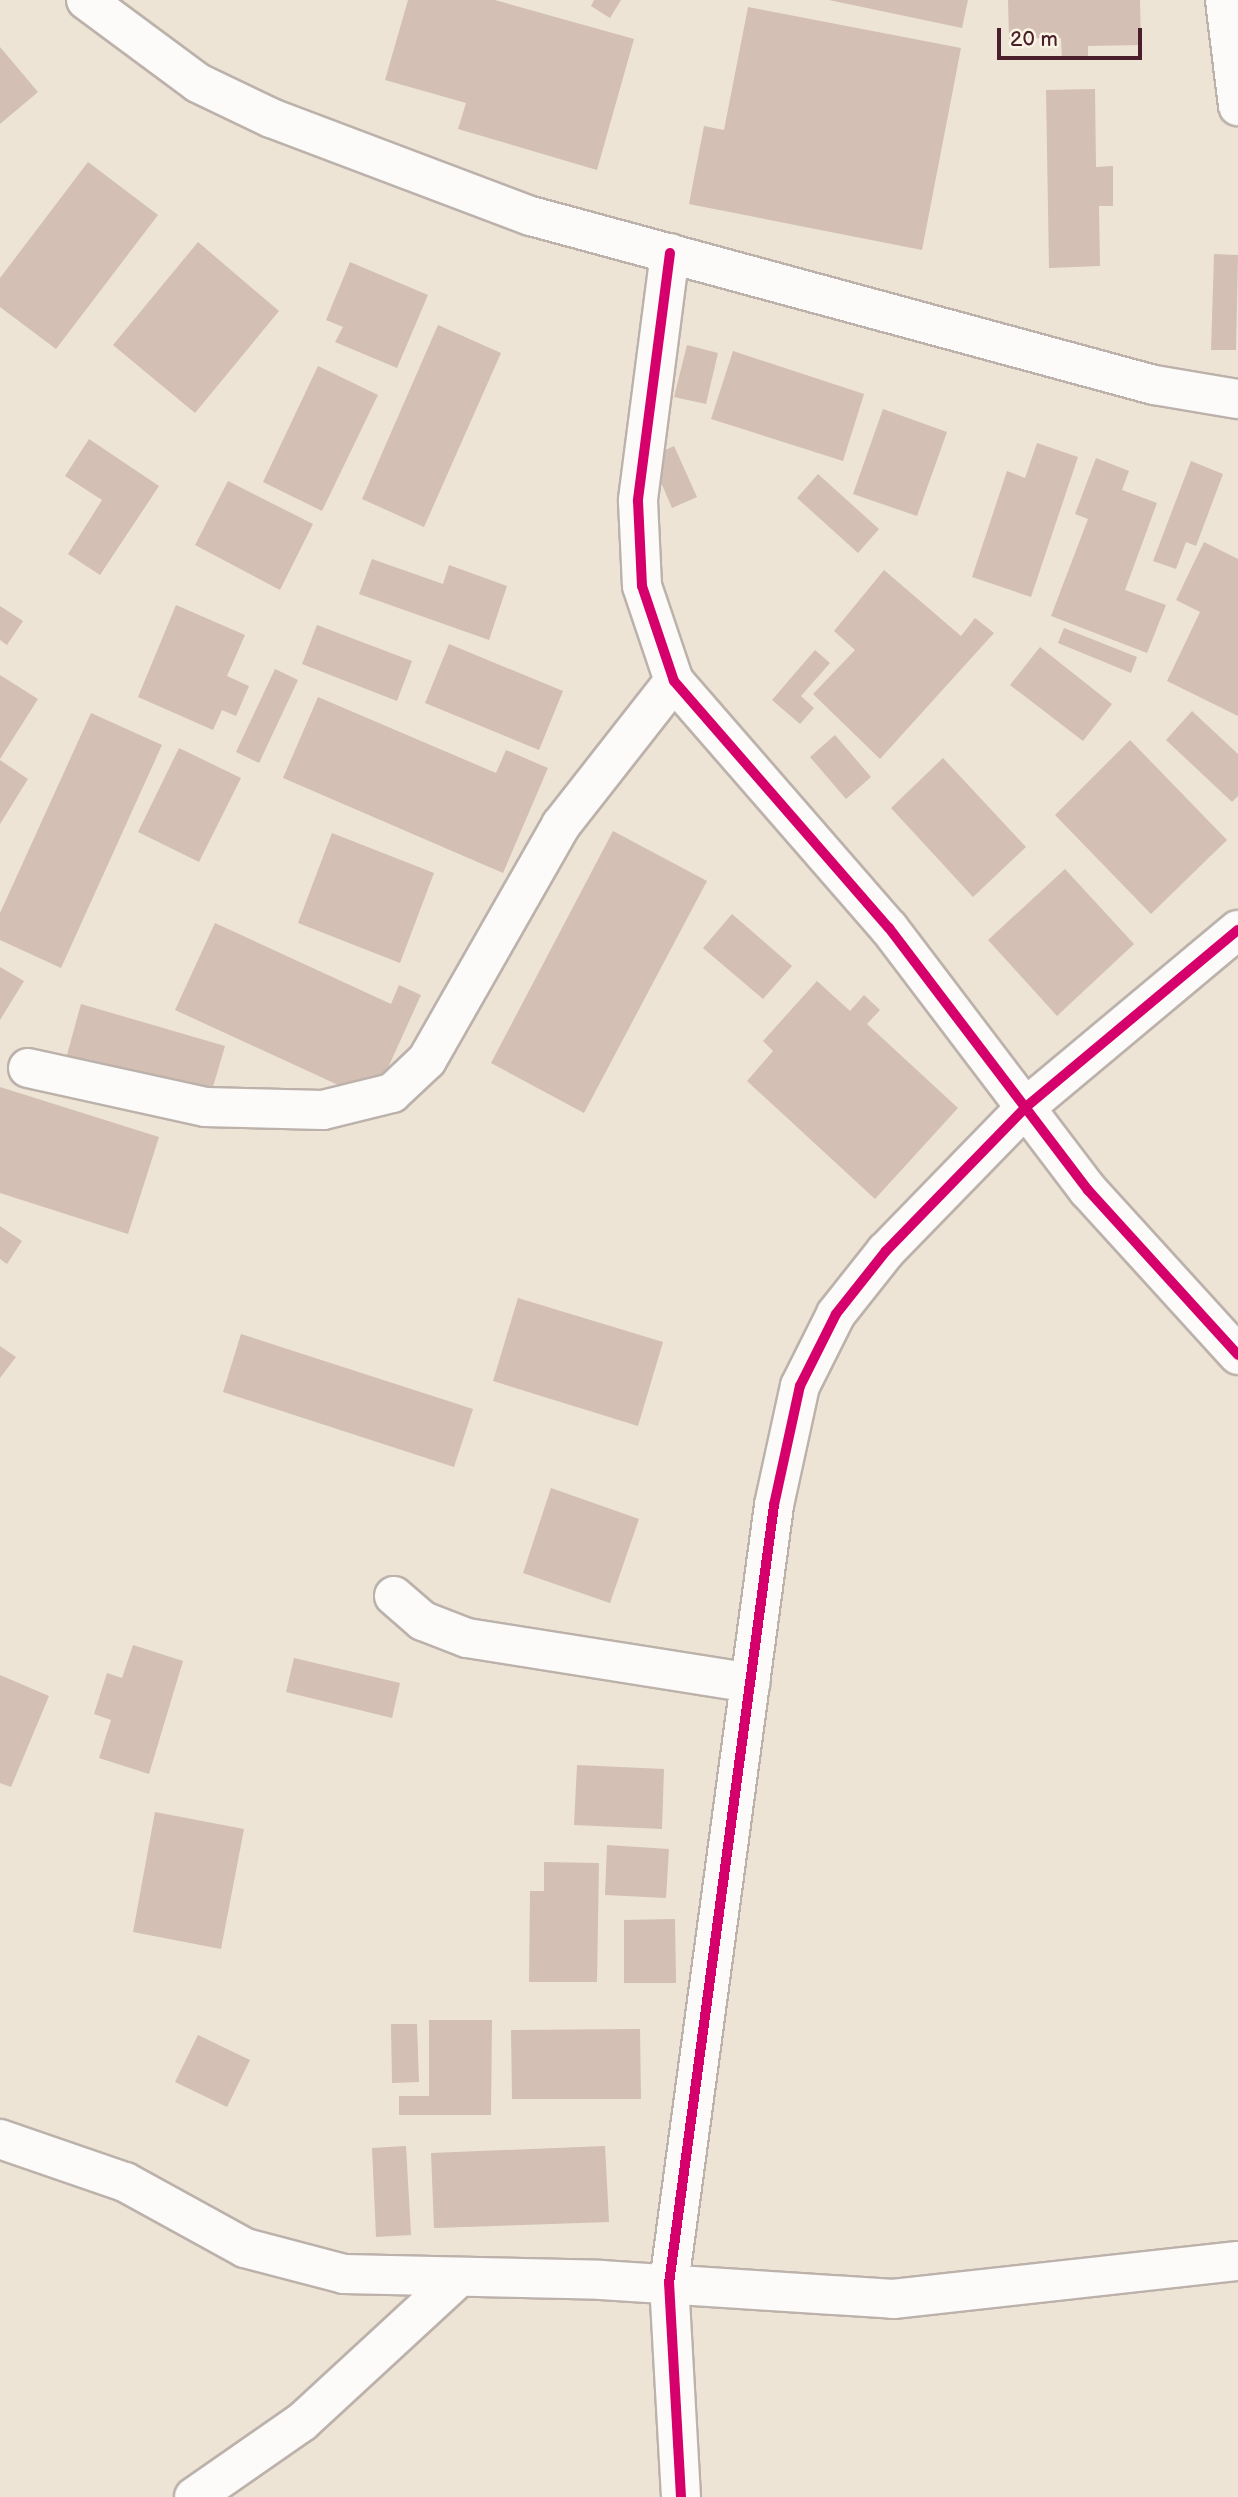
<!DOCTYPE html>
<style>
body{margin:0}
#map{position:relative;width:1238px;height:2497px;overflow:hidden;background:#ede4d6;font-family:"Balsamiq Sans",sans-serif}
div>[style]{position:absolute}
.building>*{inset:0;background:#d3bfb4}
.roads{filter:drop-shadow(2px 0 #bcb2ab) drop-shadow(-2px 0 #bcb2ab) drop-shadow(0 2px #bcb2ab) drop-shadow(0 -2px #bcb2ab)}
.street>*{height:38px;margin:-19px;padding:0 19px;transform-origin:19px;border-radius:19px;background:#fcfbf9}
.cycleway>*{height:10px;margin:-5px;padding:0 5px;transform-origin:5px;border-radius:5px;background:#d6006c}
span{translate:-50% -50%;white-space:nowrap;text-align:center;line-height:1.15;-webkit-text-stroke:5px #fcf5e5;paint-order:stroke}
.scale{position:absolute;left:997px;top:28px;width:145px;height:32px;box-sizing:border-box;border:4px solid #4a1f2b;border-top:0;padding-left:9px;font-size:21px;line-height:24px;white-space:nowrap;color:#4a1f2b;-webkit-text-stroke:5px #fcf5e5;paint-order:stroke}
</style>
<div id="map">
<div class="building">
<i style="clip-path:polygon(408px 0,495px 0,634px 39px,597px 170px,458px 129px,466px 103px,385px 80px)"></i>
<i style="clip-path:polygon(594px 0,621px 0,610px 18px,591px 6px)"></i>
<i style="clip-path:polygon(829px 0,968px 0,962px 28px)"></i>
<i style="clip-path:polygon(1008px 0,1140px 0,1141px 45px,1088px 46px,1088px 60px,1062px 60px,1061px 38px,1009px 39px)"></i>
<i style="clip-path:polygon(748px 7px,961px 48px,922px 250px,689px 204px,704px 126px,724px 130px)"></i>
<i style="clip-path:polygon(0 47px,38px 92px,0 124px)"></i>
<i style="clip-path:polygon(1095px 89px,1096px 167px,1113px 166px,1113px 206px,1099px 206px,1100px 266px,1049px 268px,1046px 90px)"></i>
<i style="clip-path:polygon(88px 162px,158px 215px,56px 349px,0 307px,0 278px)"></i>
<i style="clip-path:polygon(198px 242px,279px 311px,195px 413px,113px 345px)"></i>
<i style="clip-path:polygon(1214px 254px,1238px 255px,1236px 350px,1211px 350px)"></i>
<i style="clip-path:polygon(350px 262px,428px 295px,397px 368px,335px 342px,343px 327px,326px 320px)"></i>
<i style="clip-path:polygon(438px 325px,501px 353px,424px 527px,362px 499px)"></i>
<i style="clip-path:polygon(687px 345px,718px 353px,706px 404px,674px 397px)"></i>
<i style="clip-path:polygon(733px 351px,864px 394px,843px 461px,711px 419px)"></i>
<i style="clip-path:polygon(318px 366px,378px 395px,322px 511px,263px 482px)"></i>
<i style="clip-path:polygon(883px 409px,947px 432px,917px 516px,853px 494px)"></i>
<i style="clip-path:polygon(89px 439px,159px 486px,100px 575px,68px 554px,102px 500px,65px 476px)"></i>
<i style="clip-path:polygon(1037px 443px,1078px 457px,1031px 597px,972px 577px,1007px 471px,1025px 478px)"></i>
<i style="clip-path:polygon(674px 446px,697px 497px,672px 508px,650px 457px)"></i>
<i style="clip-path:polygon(1096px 458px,1129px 471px,1122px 490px,1157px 503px,1125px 590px,1166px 605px,1147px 653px,1051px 616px,1088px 519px,1075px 514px)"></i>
<i style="clip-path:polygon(1191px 461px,1223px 474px,1196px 546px,1186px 542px,1176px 569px,1153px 561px)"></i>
<i style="clip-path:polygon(818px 474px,879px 529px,858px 553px,797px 498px)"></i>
<i style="clip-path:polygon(228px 481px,313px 524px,280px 590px,195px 545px)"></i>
<i style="clip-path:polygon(1204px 542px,1238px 559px,1238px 716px,1167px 681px,1200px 612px,1176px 600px)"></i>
<i style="clip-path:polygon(372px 559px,443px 584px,449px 565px,507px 586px,489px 640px,359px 594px)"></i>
<i style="clip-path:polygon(884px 570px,961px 636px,975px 618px,994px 633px,880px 759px,813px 694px,855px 650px,834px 631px)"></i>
<i style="clip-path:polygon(176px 605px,245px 635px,227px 676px,249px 686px,236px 716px,222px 710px,213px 730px,138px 697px)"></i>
<i style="clip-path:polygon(0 606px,23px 621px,7px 645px,0 640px)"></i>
<i style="clip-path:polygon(317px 625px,412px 661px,397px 701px,302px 664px)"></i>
<i style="clip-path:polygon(1064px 628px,1137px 657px,1131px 673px,1058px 643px)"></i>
<i style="clip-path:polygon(449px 644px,563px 691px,539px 750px,425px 703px)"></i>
<i style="clip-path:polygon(1040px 647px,1112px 704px,1083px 741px,1010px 685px)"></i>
<i style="clip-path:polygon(815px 650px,830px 663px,801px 696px,814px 708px,800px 724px,772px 700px)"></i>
<i style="clip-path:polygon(275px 669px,298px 680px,259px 763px,236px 752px)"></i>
<i style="clip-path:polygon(0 675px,38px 699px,0 759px)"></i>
<i style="clip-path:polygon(318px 697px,496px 773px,506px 750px,548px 768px,503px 873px,283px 778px)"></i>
<i style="clip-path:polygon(1192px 711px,1238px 754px,1238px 796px,1232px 802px,1166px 740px)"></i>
<i style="clip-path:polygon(91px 713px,162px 745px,61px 968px,0 940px,0 913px)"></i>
<i style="clip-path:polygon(835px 735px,871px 777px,846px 799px,810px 757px)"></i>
<i style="clip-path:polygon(1130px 740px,1227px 840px,1151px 914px,1055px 815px)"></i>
<i style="clip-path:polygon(179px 748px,241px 778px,199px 862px,138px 832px)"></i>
<i style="clip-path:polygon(943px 758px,1026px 847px,973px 897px,891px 808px)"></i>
<i style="clip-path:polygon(0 760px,28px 779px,0 824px)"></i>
<i style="clip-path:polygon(613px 831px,707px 881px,584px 1113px,491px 1063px)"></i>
<i style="clip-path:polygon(332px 833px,434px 873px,400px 963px,298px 923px)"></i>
<i style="clip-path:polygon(1065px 869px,1134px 944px,1057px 1016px,988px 940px)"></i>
<i style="clip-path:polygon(732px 914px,792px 966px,763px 999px,703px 948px)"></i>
<i style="clip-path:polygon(215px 923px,391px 1004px,399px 985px,421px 995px,373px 1101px,175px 1010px)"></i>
<i style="clip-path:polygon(0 967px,24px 981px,0 1020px)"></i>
<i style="clip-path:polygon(817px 981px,850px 1011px,864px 995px,880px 1010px,867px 1024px,958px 1108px,875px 1199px,747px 1081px,773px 1051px,763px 1041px)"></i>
<i style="clip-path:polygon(81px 1004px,225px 1046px,208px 1104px,65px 1062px)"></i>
<i style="clip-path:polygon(0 1087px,159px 1137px,128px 1234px,0 1193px)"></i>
<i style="clip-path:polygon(0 1226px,22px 1241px,7px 1264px,0 1259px)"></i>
<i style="clip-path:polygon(518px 1298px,663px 1342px,638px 1426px,493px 1381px)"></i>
<i style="clip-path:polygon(241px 1334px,473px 1409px,454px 1467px,223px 1392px)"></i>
<i style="clip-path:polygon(0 1346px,16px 1357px,0 1378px)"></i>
<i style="clip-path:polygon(551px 1488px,639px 1519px,610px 1603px,523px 1573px)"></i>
<i style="clip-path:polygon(133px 1645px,183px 1661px,149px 1774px,99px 1758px,111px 1720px,94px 1714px,107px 1673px,122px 1678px)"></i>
<i style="clip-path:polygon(294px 1658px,400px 1683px,392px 1718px,286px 1692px)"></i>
<i style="clip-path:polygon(0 1675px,49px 1696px,11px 1787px,0 1783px)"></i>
<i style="clip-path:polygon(577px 1765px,664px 1769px,662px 1829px,574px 1825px)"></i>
<i style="clip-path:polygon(155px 1812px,244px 1829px,221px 1949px,133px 1932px)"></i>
<i style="clip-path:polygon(607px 1845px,669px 1849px,666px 1898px,605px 1895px)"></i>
<i style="clip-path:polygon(544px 1862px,599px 1863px,597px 1982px,529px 1982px,530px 1891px,544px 1891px)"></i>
<i style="clip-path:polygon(675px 1919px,676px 1983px,624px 1983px,624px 1920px)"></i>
<i style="clip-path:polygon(429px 2020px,492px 2020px,491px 2115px,399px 2115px,399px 2096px,429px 2096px)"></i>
<i style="clip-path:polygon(391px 2024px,417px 2024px,419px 2082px,392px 2083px)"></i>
<i style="clip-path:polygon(640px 2029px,641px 2099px,512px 2099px,511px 2030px)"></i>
<i style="clip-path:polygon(198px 2035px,250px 2060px,227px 2107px,175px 2082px)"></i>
<i style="clip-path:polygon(406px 2146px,411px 2235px,376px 2237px,372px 2148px)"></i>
<i style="clip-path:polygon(605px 2146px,609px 2222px,434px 2228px,431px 2153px)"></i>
</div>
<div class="roads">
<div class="street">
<i style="left:86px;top:0;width:139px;rotate:36.5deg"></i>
<i style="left:198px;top:83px;width:81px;rotate:25.6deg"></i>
<i style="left:271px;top:118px;width:278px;rotate:20.7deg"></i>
<i style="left:531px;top:216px;width:646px;rotate:15.18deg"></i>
<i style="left:1154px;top:385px;width:85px;rotate:9.5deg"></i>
<i style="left:1225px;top:0;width:107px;rotate:83deg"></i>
<i style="left:670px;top:253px;width:250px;rotate:97.4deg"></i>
<i style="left:638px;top:501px;width:85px;rotate:87.3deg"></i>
<i style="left:642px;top:586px;width:100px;rotate:71.4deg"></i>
<i style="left:674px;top:681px;width:327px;rotate:49deg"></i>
<i style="left:889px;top:928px;width:329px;rotate:52.8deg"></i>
<i style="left:1088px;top:1190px;width:223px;rotate:47.7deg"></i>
<i style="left:28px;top:1068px;width:181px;rotate:12.4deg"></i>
<i style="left:205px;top:1107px;width:118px;rotate:1.5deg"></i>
<i style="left:323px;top:1110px;width:71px;rotate:-13.8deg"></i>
<i style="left:392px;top:1093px;width:48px;rotate:-43.3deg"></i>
<i style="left:427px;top:1060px;width:271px;rotate:-60.3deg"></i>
<i style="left:561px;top:825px;width:183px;rotate:-51.9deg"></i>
<i style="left:394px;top:1596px;width:38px;rotate:41deg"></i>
<i style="left:423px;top:1621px;width:47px;rotate:21.1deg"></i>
<i style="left:467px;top:1638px;width:287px;rotate:9deg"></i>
<i style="left:0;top:2139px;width:132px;rotate:19deg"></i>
<i style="left:125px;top:2182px;width:137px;rotate:28.8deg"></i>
<i style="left:245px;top:2248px;width:102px;rotate:14.7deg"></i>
<i style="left:344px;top:2274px;width:257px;rotate:1.3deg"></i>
<i style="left:601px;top:2280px;width:293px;rotate:3.7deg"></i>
<i style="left:893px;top:2299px;width:347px;rotate:-6.3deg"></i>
<i style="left:194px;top:2497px;width:131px;rotate:-34.8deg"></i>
<i style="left:302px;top:2422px;width:212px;rotate:-42.7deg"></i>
<i style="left:681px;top:2497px;width:214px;rotate:-93.2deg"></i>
<i style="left:669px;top:2283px;width:785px;rotate:-82.31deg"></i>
<i style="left:774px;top:1505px;width:122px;rotate:-77.7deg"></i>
<i style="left:800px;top:1386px;width:80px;rotate:-63.4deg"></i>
<i style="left:836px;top:1314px;width:80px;rotate:-51.6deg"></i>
<i style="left:886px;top:1251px;width:201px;rotate:-45.8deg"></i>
<i style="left:1026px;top:1107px;width:276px;rotate:-39.9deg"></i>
</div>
</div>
<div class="cycleway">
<i style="left:670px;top:253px;width:250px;rotate:97.4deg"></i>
<i style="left:638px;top:501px;width:85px;rotate:87.3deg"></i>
<i style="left:642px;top:586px;width:100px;rotate:71.4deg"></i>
<i style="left:674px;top:681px;width:327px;rotate:49deg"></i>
<i style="left:889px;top:928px;width:329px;rotate:52.8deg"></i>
<i style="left:1088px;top:1190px;width:223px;rotate:47.7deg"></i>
<i style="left:681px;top:2497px;width:214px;rotate:-93.2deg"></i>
<i style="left:669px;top:2283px;width:785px;rotate:-82.31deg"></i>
<i style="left:774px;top:1505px;width:122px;rotate:-77.7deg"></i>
<i style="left:800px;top:1386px;width:80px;rotate:-63.4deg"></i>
<i style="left:836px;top:1314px;width:80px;rotate:-51.6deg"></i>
<i style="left:886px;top:1251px;width:201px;rotate:-45.8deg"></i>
<i style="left:1026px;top:1107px;width:276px;rotate:-39.9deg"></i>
</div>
<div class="scale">20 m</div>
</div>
